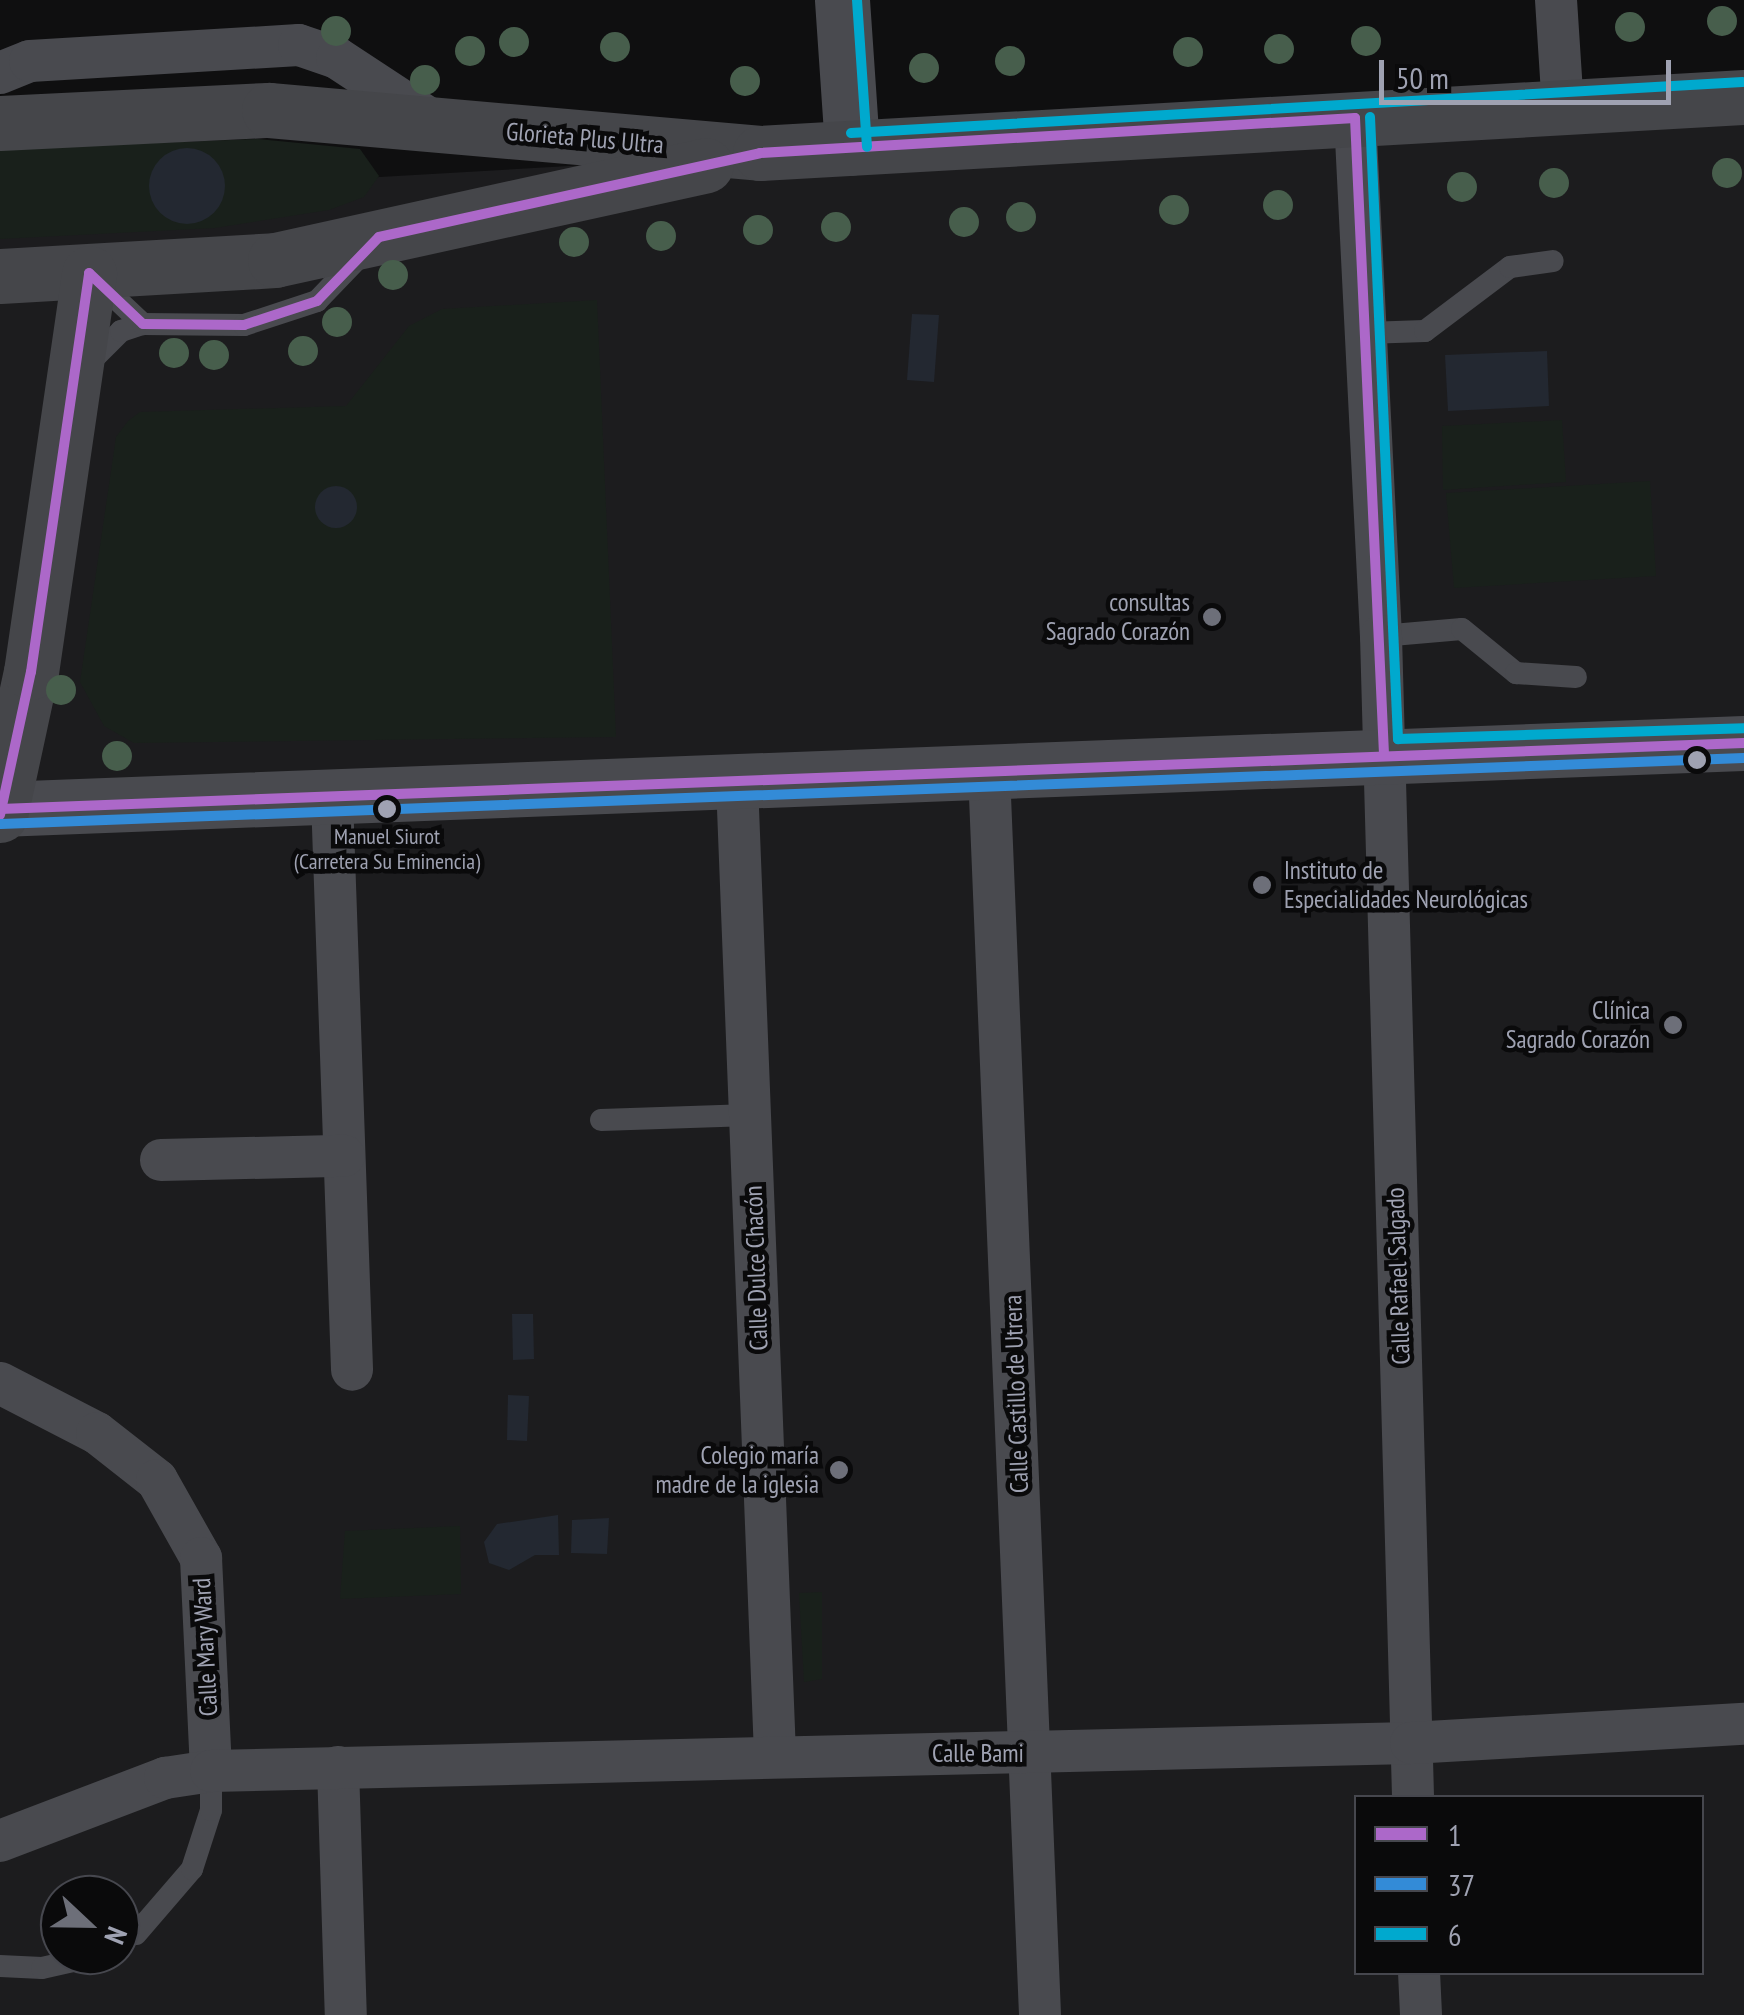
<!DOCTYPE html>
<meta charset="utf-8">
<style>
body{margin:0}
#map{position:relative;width:1744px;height:2015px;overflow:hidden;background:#0f0f10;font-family:"PT Sans Narrow",sans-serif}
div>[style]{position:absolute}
.built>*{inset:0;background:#1c1c1e}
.green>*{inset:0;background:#19201b}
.water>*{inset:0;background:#232831}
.round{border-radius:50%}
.service>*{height:22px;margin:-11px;padding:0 11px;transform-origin:11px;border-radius:11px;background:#494a4f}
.minor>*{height:42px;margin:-21px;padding:0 21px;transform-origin:21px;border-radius:21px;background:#494a4f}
.tertiary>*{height:55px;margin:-27.5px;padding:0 27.5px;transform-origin:27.5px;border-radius:27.5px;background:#494a4f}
.primary>*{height:55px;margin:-27.5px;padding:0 27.5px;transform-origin:27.5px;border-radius:27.5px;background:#45464a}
.bus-1>*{height:10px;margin:-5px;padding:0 5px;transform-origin:5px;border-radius:5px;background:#ac68c9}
.bus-2>*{height:10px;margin:-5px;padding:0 5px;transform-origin:5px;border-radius:5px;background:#338bd7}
.bus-3>*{height:10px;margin:-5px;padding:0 5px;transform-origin:5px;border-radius:5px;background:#00a9ce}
.trees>*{width:30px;height:30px;margin:-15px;border-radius:50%;background:#475e4c}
.dots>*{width:28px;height:28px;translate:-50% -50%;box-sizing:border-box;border:5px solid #0a0a0b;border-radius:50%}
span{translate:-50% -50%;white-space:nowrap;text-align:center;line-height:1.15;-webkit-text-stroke:9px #0a0a0b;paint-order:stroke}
.bus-label{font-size:22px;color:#9fa2b2}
.street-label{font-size:25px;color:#9fa2b2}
.poi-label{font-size:25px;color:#9fa2b2}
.right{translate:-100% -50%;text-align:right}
.left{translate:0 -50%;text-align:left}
.legend{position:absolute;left:1354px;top:1795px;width:350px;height:180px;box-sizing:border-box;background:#0a0a0b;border:2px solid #46474e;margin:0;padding:12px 18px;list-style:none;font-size:30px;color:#9fa2b2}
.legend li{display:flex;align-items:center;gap:20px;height:50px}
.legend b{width:50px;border:2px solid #46474e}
.north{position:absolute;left:40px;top:1875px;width:100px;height:100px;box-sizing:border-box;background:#0a0a0b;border:2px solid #46474e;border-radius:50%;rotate:112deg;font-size:28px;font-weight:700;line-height:40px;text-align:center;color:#9fa2b2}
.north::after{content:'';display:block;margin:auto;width:35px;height:45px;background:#6d6f79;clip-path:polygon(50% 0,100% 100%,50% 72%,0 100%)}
.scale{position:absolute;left:1379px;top:60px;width:292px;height:45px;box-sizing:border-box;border:5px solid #9fa2b2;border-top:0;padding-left:12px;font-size:30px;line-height:35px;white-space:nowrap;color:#9fa2b2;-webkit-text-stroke:8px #0a0a0b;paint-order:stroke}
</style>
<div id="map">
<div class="built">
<i style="clip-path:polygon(evenodd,1744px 98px,1744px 2015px,0 2015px,0 199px,1744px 98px,1356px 1798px,1702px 1798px,1702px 1972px,1356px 1972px,1356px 1798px,1744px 98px,60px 1895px,120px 1895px,120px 1955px,60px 1955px,60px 1895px)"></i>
</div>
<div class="green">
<i style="clip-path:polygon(258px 139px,360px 149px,379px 176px,364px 197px,329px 210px,215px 228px,0 239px,0 149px)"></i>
<i style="clip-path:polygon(597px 300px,616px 737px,134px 743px,104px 726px,80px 682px,116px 437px,128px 421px,140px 412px,346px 406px,409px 326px,442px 309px)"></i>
<i style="clip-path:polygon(1562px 420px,1566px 482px,1443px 490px,1442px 426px)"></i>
<i style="clip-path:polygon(1650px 481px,1656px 576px,1454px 588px,1446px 493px)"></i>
<i style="clip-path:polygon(460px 1526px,461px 1594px,340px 1599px,345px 1531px)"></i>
<i style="clip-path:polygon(822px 1592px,822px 1679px,804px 1682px,799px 1593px)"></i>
</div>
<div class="water">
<i class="round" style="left:149px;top:148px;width:76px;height:76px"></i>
<i style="clip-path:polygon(912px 314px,939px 315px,934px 382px,907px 380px)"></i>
<i style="clip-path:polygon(1547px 351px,1549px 406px,1448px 411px,1445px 355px)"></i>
<i class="round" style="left:315px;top:486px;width:42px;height:42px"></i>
<i style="clip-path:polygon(512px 1314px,533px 1314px,534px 1359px,513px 1360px)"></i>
<i style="clip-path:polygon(508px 1395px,529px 1396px,527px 1441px,507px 1440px)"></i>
<i style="clip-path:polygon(558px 1515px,559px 1555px,535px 1555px,509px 1570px,489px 1563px,484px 1542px,497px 1524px)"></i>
<i style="clip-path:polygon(609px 1518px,607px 1554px,571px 1553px,572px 1520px)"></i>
</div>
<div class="service">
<i style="left:95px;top:279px;width:66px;rotate:43.2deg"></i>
<i style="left:1366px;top:333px;width:59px;rotate:-1.9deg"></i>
<i style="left:1425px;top:331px;width:106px;rotate:-37deg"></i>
<i style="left:1510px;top:267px;width:43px;rotate:-7.9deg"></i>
<i style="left:89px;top:363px;width:45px;rotate:-45deg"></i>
<i style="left:121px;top:331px;width:23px;rotate:-18deg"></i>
<i style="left:143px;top:324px;width:101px;rotate:0.6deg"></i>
<i style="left:244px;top:325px;width:77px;rotate:-18.2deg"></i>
<i style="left:317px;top:301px;width:66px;rotate:-46.2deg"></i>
<i style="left:1381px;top:636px;width:81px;rotate:-4.9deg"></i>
<i style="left:1462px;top:629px;width:70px;rotate:39.2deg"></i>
<i style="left:1516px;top:673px;width:60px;rotate:3.8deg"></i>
<i style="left:601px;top:1120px;width:149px;rotate:-1.9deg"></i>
<i style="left:136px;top:1934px;width:86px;rotate:-49.3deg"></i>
<i style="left:192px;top:1869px;width:62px;rotate:-72.1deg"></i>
<i style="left:211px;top:1810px;width:39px;rotate:-90deg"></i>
<i style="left:0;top:1966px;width:42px;rotate:2.7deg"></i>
<i style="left:42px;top:1968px;width:58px;rotate:-12.8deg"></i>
</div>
<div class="minor">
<i style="left:1556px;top:0;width:107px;rotate:86.3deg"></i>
<i style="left:0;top:73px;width:32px;rotate:-22deg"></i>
<i style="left:30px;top:61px;width:269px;rotate:-3.4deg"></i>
<i style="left:299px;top:45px;width:40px;rotate:18.9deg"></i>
<i style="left:337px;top:58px;width:122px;rotate:33.3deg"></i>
<i style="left:1355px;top:118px;width:519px;rotate:87.13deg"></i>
<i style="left:1381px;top:636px;width:1162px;rotate:88.42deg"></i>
<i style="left:989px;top:772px;width:1244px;rotate:87.65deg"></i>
<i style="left:737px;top:783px;width:972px;rotate:87.76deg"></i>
<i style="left:332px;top:799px;width:571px;rotate:87.99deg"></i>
<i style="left:161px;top:1160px;width:183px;rotate:-1.3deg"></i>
<i style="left:0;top:1383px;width:109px;rotate:27.3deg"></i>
<i style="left:97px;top:1433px;width:76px;rotate:38.1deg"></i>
<i style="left:157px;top:1480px;width:90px;rotate:60.6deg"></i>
<i style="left:201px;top:1558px;width:213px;rotate:87.3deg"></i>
<i style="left:338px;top:1767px;width:248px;rotate:88.2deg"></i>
<i style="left:0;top:1841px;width:177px;rotate:-20.9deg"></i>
<i style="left:165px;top:1778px;width:47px;rotate:-8.7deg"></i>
<i style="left:211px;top:1771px;width:1200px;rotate:-1.34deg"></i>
<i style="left:1411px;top:1743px;width:334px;rotate:-3.3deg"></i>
<i style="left:1419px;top:1972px;width:43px;rotate:87.3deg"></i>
</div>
<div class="tertiary">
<i style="left:842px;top:0;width:148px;rotate:86.1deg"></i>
<i style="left:0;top:809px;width:1745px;rotate:-2.17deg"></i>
</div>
<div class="primary">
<i style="left:0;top:123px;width:269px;rotate:-2.8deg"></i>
<i style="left:269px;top:110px;width:493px;rotate:5deg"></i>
<i style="left:760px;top:153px;width:986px;rotate:-3.26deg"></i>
<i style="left:0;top:276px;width:275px;rotate:-3.3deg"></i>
<i style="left:275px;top:260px;width:441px;rotate:-12.4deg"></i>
<i style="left:0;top:815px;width:146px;rotate:-77.8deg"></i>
<i style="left:31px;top:672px;width:403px;rotate:-81.7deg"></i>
</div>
<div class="bus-1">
<i style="left:379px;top:237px;width:390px;rotate:-12.4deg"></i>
<i style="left:760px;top:153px;width:596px;rotate:-3.37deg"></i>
<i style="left:1355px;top:118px;width:637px;rotate:87.39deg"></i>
<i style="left:89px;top:273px;width:74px;rotate:43.4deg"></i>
<i style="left:143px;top:324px;width:101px;rotate:0.6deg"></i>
<i style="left:244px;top:325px;width:77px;rotate:-18.2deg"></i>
<i style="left:317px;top:301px;width:89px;rotate:-45.9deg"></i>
<i style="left:0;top:809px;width:1745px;rotate:-2.17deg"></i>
<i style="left:0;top:815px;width:146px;rotate:-77.8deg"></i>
<i style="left:31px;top:672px;width:403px;rotate:-81.7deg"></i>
</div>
<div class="bus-2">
<i style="left:1px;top:824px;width:1744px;rotate:-2.17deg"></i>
</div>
<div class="bus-3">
<i style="left:857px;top:0;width:147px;rotate:86.1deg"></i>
<i style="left:1370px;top:117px;width:623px;rotate:87.42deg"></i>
<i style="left:1398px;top:739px;width:346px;rotate:-1.8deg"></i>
<i style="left:851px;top:133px;width:893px;rotate:-3.27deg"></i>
</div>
<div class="trees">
<i style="left:1722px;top:21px"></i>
<i style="left:1630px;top:27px"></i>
<i style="left:336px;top:31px"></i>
<i style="left:1366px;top:41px"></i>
<i style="left:514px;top:42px"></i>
<i style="left:615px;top:47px"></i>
<i style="left:1279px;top:49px"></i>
<i style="left:470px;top:51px"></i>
<i style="left:1188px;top:52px"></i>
<i style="left:1010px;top:61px"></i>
<i style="left:924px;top:68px"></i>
<i style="left:425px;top:80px"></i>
<i style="left:745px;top:81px"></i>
<i style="left:1727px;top:173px"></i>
<i style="left:1554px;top:183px"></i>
<i style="left:1462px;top:187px"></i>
<i style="left:1278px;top:205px"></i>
<i style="left:1174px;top:210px"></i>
<i style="left:1021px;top:217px"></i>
<i style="left:964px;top:222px"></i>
<i style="left:836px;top:227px"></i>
<i style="left:758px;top:230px"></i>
<i style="left:661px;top:236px"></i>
<i style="left:574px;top:242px"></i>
<i style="left:393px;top:275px"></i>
<i style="left:337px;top:322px"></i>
<i style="left:303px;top:351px"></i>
<i style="left:174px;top:353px"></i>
<i style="left:214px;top:355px"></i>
<i style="left:61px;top:690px"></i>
<i style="left:117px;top:756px"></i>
</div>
<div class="dots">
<i style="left:1212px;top:617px;background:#6d6f79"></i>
<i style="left:1697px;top:760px;background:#9fa2b2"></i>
<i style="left:387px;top:809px;background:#9fa2b2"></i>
<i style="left:1262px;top:885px;background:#6d6f79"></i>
<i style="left:1673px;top:1025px;background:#6d6f79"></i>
<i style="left:839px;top:1470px;background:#6d6f79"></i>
</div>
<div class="bus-label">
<span style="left:387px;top:849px">Manuel Siurot<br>(Carretera Su Eminencia)</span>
</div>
<div class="street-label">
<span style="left:585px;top:138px;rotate:5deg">Glorieta Plus Ultra</span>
<span style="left:756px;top:1268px;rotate:-92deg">Calle Dulce Chacón</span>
<span style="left:1398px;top:1276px;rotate:-92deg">Calle Rafael Salgado</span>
<span style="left:1016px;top:1394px;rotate:-92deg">Calle Castillo de Utrera</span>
<span style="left:205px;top:1647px;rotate:-93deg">Calle Mary Ward</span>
<span style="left:978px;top:1753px">Calle Bami</span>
</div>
<div class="poi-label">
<span class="right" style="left:1190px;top:617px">consultas<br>Sagrado Corazón</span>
<span class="left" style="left:1284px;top:885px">Instituto de<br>Especialidades Neurológicas</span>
<span class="right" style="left:1650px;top:1025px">Clínica<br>Sagrado Corazón</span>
<span class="right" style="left:819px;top:1470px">Colegio maría<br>madre de la iglesia</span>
</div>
<ul class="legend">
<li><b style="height:12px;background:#ac68c9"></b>1</li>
<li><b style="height:12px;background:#338bd7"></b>37</li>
<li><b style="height:12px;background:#00a9ce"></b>6</li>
</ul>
<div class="north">N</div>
<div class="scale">50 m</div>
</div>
